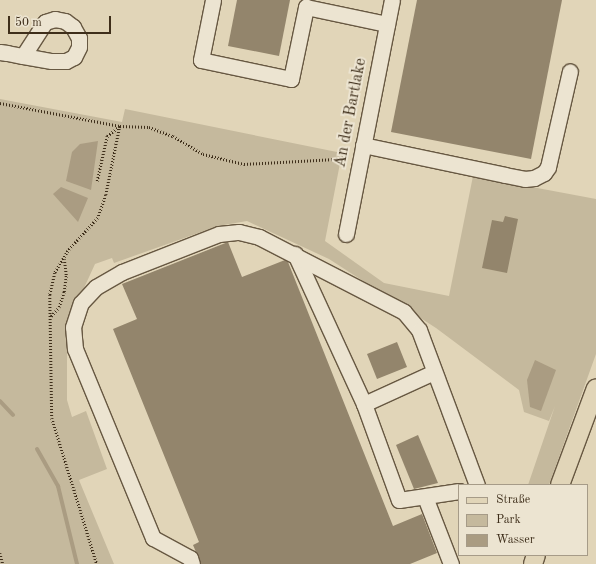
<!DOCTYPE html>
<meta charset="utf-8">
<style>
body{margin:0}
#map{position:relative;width:596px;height:564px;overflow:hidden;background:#e1d5b8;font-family:"Old Standard TT",serif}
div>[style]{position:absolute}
.green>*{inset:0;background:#c5b99d}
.water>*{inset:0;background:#aa9c82}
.stream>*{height:4px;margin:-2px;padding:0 2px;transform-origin:2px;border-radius:2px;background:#aa9c82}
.building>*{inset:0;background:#93856c}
.path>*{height:2.5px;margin-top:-1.25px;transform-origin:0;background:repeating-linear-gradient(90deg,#3e2e1a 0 1px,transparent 0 3px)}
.roads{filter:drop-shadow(1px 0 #675842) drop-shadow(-1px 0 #675842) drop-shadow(0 1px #675842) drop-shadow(0 -1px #675842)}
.minor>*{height:15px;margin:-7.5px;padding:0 7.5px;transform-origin:7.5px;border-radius:7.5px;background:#ece4d1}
.major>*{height:18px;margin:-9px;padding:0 9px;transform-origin:9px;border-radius:9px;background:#e1d5b8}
span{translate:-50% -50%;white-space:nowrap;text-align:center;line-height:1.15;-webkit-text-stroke:4px #ece4d1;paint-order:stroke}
.street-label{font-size:16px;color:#3e2e1a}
.legend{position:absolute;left:458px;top:484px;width:130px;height:72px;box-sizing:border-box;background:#ece4d1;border:1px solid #a69b88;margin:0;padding:5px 7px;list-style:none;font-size:12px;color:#3e2e1a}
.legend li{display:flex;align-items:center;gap:8px;height:20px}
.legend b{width:20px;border:1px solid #a69b88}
.scale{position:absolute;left:8px;top:16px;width:103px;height:18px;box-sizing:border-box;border:2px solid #3e2e1a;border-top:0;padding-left:5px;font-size:12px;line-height:14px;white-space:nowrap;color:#3e2e1a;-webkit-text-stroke:3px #ece4d1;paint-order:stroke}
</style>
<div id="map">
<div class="green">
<i style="clip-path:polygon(0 99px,122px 122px,125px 109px,342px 153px,325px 241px,384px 283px,449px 296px,473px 176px,596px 199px,596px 354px,549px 485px,528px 485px,555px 406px,549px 421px,524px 412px,519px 390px,436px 328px,329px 259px,247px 221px,218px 226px,114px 263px,112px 258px,95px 264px,67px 325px,67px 400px,72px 417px,86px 411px,107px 469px,79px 480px,114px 564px,0 564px)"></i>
</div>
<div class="water">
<i style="clip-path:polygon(98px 141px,91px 190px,66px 181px,72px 152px,80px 144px)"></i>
<i style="clip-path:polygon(61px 187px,88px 198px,78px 222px,53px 194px)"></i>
<i style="clip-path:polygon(535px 360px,556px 370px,541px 411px,530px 407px,527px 380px)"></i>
</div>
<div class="stream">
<i style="left:0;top:401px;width:19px;rotate:47deg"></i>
<i style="left:37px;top:449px;width:43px;rotate:60.4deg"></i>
<i style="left:58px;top:486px;width:80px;rotate:76.3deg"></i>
</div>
<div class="building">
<i style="clip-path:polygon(237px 0,290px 0,279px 56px,228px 46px)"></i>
<i style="clip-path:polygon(417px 0,562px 0,531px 159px,391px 132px)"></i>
<i style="clip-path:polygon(505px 216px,518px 219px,507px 273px,482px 268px,492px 220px,503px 222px)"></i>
<i style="clip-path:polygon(228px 242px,242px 277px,285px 260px,288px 262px,393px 526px,422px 514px,437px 553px,410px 564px,201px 564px,193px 545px,199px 542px,113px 329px,137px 319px,122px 284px)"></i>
<i style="clip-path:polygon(397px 342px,407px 367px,377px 379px,367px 354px)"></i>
<i style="clip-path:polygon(418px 435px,438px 483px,414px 489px,396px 445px)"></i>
</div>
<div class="path">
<i style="left:0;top:103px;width:122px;rotate:10.9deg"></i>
<i style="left:120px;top:126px;width:70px;rotate:101.5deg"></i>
<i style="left:106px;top:195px;width:24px;rotate:109deg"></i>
<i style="left:98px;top:218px;width:45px;rotate:132.3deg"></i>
<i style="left:68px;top:251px;width:26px;rotate:121deg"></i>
<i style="left:55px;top:273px;width:23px;rotate:103deg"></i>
<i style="left:50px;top:295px;width:123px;rotate:89.1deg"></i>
<i style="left:52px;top:418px;width:153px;rotate:72.9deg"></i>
<i style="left:97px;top:181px;width:46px;rotate:-77.5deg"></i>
<i style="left:107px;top:136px;width:16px;rotate:-38deg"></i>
<i style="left:120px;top:126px;width:29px;rotate:2deg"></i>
<i style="left:149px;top:127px;width:26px;rotate:21deg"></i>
<i style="left:173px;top:136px;width:35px;rotate:31deg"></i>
<i style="left:203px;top:154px;width:42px;rotate:13.7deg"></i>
<i style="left:244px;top:164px;width:92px;rotate:-3.1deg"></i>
<i style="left:336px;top:159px;width:12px;rotate:-14deg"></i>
<i style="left:51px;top:316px;width:12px;rotate:-48deg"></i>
<i style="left:59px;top:307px;width:16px;rotate:-72deg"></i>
<i style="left:64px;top:292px;width:17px;rotate:-83deg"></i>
<i style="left:66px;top:275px;width:16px;rotate:-97deg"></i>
<i style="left:0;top:553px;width:11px;rotate:75deg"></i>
</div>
<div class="roads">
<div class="minor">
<i style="left:213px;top:0;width:61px;rotate:101.3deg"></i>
<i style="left:201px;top:60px;width:92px;rotate:11.9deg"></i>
<i style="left:291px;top:79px;width:74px;rotate:-78.2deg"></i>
<i style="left:306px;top:7px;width:83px;rotate:11.9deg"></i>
<i style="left:0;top:52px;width:7px;rotate:8deg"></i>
<i style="left:7px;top:53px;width:16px;rotate:11deg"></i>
<i style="left:23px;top:56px;width:29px;rotate:10deg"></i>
<i style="left:52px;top:61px;width:14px"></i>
<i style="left:66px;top:61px;width:9px;rotate:-27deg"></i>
<i style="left:74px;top:57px;width:11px;rotate:-63deg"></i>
<i style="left:79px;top:47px;width:9px;rotate:-90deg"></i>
<i style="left:79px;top:38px;width:13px;rotate:-119deg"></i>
<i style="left:73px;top:27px;width:10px;rotate:-143deg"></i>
<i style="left:65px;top:21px;width:10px;rotate:-169deg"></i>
<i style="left:55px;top:19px;width:10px;rotate:163deg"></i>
<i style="left:45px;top:22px;width:40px;rotate:122.9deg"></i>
<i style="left:363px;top:145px;width:145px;rotate:11.9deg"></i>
<i style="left:505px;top:175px;width:20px;rotate:11deg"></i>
<i style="left:525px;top:179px;width:9px;rotate:-6deg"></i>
<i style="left:534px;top:178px;width:11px;rotate:-27deg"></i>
<i style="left:544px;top:173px;width:7px;rotate:-56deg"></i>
<i style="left:548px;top:167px;width:98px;rotate:-77.1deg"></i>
<i style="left:346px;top:234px;width:238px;rotate:-78.9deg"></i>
<i style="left:295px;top:254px;width:165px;rotate:65.3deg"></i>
<i style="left:364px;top:404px;width:102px;rotate:70deg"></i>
<i style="left:399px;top:500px;width:61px;rotate:-8.5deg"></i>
<i style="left:364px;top:404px;width:77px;rotate:-24.6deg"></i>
<i style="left:425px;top:497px;width:72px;rotate:68.8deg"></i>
<i style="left:192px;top:564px;width:6px;rotate:-108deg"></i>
<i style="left:190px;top:558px;width:42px;rotate:-151.6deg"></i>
<i style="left:153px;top:538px;width:204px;rotate:-112.4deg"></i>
<i style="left:75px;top:349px;width:22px;rotate:-95deg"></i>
<i style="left:73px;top:327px;width:25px;rotate:-72deg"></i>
<i style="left:81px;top:303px;width:22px;rotate:-47deg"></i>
<i style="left:96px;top:287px;width:30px;rotate:-30deg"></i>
<i style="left:122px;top:272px;width:104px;rotate:-21.4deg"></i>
<i style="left:219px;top:234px;width:20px;rotate:-6deg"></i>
<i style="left:239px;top:232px;width:21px;rotate:14deg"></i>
<i style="left:259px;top:237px;width:163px;rotate:27.3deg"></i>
<i style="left:404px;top:312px;width:23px;rotate:50deg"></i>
<i style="left:419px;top:330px;width:165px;rotate:69.5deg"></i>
</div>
<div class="major">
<i style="left:560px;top:485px;width:103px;rotate:-69.6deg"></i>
<i style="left:533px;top:564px;width:9px;rotate:-72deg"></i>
</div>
</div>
<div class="street-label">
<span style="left:351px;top:113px;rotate:-79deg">An der Bartlake</span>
</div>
<ul class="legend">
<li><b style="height:5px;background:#e1d5b8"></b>Straße</li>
<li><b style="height:11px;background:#c5b99d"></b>Park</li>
<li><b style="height:11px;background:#aa9c82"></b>Wasser</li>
</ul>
<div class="scale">50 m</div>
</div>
